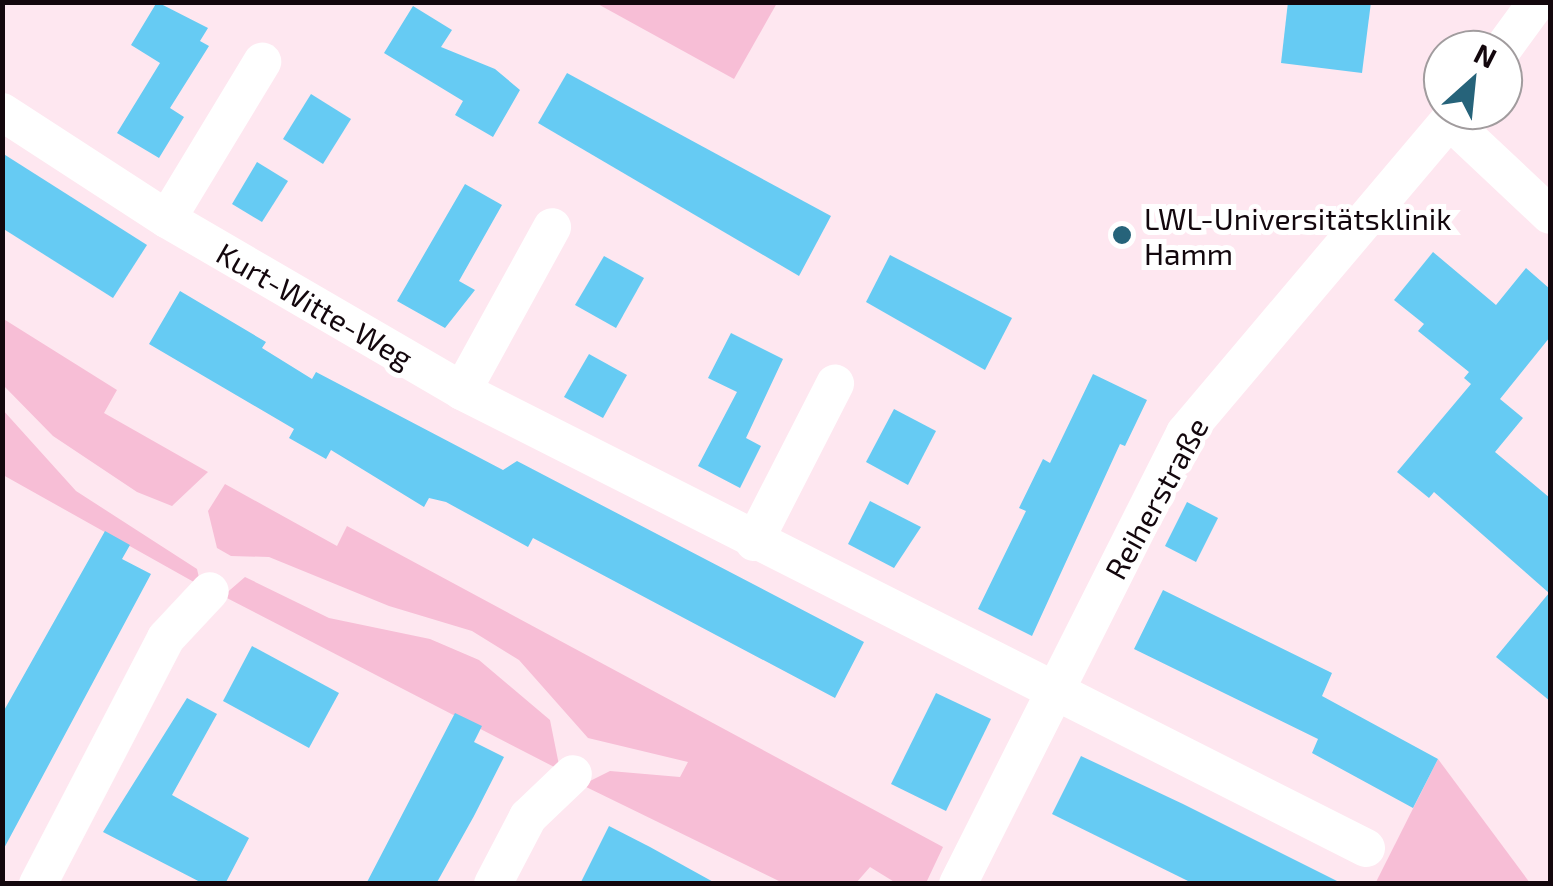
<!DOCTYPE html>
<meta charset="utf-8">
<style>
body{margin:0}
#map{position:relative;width:1553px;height:886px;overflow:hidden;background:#fee7f0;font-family:"Exo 2",sans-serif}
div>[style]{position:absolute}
.green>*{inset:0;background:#f7bed6}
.building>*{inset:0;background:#66cbf3}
.minor>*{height:38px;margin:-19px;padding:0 19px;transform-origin:19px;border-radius:19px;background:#fff}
.dots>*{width:28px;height:28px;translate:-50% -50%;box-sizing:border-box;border:5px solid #fff;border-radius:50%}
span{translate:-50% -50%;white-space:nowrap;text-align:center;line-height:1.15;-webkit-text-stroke:10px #fff;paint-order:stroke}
.poi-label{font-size:30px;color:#13070d}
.left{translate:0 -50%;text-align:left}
.street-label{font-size:30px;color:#13070d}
.frame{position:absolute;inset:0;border:5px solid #13070d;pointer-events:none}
.north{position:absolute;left:1423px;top:30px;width:100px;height:100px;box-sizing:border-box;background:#fff;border:2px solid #a19c9e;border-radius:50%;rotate:27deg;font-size:28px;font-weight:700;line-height:40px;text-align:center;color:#13070d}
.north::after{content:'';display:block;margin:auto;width:35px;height:45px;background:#26637a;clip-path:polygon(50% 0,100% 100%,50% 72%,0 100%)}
</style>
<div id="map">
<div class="green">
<i style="clip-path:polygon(596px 3px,777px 3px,734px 79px)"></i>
<i style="clip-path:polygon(2px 318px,117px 390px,104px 413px,208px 472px,172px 506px,137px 492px,53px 436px,3px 385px)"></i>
<i style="clip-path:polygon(2px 409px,76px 491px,197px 569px,201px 586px,3px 475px)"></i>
<i style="clip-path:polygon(225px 484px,337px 546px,347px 526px,943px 847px,926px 883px,896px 883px,870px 867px,856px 883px,783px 883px,582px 785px,610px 771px,680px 777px,688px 762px,588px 738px,519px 660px,472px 631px,389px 606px,269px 557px,231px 556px,217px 548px,208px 511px)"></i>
<i style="clip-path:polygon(245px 577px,329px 618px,430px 639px,479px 660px,550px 720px,560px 770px,223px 596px)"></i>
<i style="clip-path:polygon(1438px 759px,1530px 883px,1375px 884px)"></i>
</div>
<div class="building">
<i style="clip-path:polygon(157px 2px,208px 28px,200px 41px,209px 46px,170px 108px,184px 117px,159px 158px,117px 133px,160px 63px,131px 45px)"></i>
<i style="clip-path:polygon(1288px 2px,1371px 2px,1362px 73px,1281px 63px)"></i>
<i style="clip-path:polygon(413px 6px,452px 30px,441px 47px,495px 69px,520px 90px,493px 137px,455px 115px,463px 101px,384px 53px)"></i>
<i style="clip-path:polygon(567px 73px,831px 216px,799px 276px,538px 123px)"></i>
<i style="clip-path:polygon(311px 94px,351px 119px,323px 164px,283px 139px)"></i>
<i style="clip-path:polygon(2px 153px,147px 245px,113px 298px,2px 228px)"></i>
<i style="clip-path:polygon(257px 162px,288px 181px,262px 222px,232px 204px)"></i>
<i style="clip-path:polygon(465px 184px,502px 205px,459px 281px,475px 290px,445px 328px,397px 301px)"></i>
<i style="clip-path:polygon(1433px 252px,1496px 305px,1526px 268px,1550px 289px,1550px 337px,1500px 399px,1523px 418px,1495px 452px,1550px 498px,1550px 701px,1496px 657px,1549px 593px,1434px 492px,1429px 498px,1397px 472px,1471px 384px,1464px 378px,1469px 372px,1418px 331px,1424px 324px,1394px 300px)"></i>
<i style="clip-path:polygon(890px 255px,1012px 318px,985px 370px,866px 302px)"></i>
<i style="clip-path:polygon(604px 256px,644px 278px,616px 328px,575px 305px)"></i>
<i style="clip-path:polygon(180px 291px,266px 342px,262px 348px,312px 379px,316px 372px,503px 470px,517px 461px,864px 642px,835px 698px,533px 538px,528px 547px,446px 502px,429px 498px,424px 507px,331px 450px,326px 459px,289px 438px,294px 429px,149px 344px)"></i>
<i style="clip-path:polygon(731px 333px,783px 359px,746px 438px,761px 446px,740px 488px,698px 466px,737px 392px,708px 378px)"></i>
<i style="clip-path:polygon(589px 354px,627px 375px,603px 418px,564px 397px)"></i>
<i style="clip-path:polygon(1093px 374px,1147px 400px,1125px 446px,1120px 444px,1032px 636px,978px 609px,1026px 511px,1019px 508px,1043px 459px,1050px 463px)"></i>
<i style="clip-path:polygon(894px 409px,936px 431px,908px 485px,866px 462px)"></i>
<i style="clip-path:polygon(870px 501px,921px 527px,894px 568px,848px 544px)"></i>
<i style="clip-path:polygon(1187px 502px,1218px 518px,1196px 562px,1165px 546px)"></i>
<i style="clip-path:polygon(105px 531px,130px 545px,122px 559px,151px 574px,2px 852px,2px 714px)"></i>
<i style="clip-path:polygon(1163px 590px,1332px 673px,1322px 696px,1438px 759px,1413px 808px,1312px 753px,1318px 739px,1134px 649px)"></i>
<i style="clip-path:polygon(252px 646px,339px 693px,309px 748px,223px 701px)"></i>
<i style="clip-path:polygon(936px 693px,991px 719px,946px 811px,891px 784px)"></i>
<i style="clip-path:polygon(187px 698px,217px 714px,172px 795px,249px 838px,225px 884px,204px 884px,103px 832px)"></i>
<i style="clip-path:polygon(455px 713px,482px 726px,474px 742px,504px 757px,474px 816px,436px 884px,366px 884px)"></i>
<i style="clip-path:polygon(1081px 756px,1183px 804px,1343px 884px,1188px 881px,1052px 814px)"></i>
<i style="clip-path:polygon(609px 826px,650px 847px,717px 884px,580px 884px)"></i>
</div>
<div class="minor">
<i style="left:1502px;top:50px;width:59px;rotate:-53.9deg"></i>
<i style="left:2px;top:112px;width:197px;rotate:33deg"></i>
<i style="left:167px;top:219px;width:341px;rotate:30.2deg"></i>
<i style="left:462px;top:391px;width:1013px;rotate:26.82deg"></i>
<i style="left:1450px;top:121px;width:137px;rotate:43.2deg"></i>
<i style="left:167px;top:219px;width:184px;rotate:-58.8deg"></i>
<i style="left:462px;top:391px;width:187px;rotate:-61.2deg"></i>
<i style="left:754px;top:542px;width:178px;rotate:-62.9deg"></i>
<i style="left:38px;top:884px;width:277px;rotate:-62.5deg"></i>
<i style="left:166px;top:638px;width:64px;rotate:-46.9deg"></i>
<i style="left:493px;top:884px;width:76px;rotate:-62.4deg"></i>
<i style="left:528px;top:817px;width:62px;rotate:-43.7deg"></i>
<i style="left:958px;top:884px;width:505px;rotate:-63.28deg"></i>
<i style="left:1185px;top:433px;width:423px;rotate:-49.8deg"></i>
</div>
<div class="dots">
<i style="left:1122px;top:235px;background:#26637a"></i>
</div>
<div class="poi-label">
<span class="left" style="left:1144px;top:235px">LWL-Universitätsklinik<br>Hamm</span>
</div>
<div class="street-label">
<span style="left:315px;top:305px;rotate:30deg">Kurt-Witte-Weg</span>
<span style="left:1156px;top:498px;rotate:-61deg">Reiherstraße</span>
</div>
<div class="frame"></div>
<div class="north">N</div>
</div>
